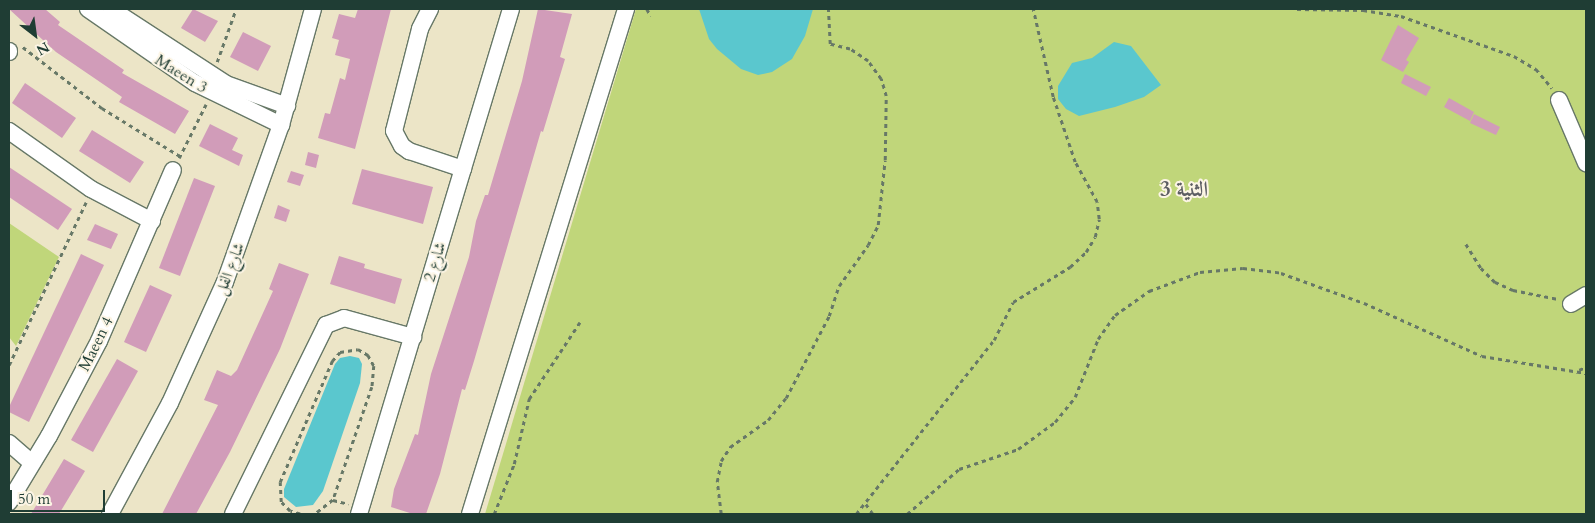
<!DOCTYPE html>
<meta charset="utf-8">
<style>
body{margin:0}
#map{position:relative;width:1595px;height:523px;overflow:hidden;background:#ece5c7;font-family:Cardo,Amiri,serif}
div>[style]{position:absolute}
.green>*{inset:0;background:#c0d67a}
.water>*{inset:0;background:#5ac7ce}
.building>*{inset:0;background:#d19cb9}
.path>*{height:2.5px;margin-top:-1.25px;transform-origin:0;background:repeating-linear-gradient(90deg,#677867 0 4px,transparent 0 8px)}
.roads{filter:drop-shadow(1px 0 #677867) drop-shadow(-1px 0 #677867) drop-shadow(0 1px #677867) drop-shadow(0 -1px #677867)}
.minor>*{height:16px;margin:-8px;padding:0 8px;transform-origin:8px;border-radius:8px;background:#fff}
span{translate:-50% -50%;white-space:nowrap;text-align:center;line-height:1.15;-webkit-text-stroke:4px #fcf5e5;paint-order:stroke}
.street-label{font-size:16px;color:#1f3d34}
.district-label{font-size:21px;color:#5d5e63;font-weight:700}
.frame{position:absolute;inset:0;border:10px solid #1f3d34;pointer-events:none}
.north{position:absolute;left:10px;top:10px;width:50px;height:50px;-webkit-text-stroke:4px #fcf5e5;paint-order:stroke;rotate:150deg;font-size:14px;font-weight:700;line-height:20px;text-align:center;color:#1f3d34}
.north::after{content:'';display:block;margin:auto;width:18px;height:22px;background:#1f3d34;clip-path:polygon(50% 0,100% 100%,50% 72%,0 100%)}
.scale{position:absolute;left:10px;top:490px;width:95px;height:22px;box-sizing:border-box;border:2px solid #1f3d34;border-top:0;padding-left:6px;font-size:15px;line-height:18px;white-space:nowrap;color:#1f3d34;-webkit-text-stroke:4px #fcf5e5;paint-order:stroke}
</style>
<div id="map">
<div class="green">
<i style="clip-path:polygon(636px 9px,1586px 9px,1586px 514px,485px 514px)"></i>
<i style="clip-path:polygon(9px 223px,59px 257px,16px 346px,9px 337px)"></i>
</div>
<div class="water">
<i style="clip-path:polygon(699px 9px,813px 9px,805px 36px,792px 59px,772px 72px,758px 75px,741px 69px,717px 49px,709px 39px)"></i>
<i style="clip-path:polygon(1114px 42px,1131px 46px,1161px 85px,1144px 97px,1115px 107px,1079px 116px,1066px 109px,1058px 99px,1058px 86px,1072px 63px,1092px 58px)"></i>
<i style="clip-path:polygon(350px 356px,359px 358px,362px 364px,360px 383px,323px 491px,313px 505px,296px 507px,284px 497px,284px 489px,335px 364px,340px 358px)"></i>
</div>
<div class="building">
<i style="clip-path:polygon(9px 9px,45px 9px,60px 22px,58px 25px,124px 70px,122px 73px,189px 111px,175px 134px,119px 102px,122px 97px,56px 52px)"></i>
<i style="clip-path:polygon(193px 9px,218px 21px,205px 42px,181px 28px)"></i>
<i style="clip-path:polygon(358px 9px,391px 9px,355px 149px,318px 138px,325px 113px,330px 114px,340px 78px,345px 80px,350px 59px,335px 55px,339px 40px,332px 38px,339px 14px,355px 18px)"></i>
<i style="clip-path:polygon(538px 9px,572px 14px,560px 57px,565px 59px,543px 132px,541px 131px,474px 361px,465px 390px,462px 389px,440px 474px,426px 514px,413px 514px,391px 507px,394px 489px,415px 434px,418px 435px,431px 374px,469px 257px,476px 221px,485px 195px,488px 195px,522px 81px)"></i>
<i style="clip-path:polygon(1398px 25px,1419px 38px,1406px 60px,1409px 62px,1403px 72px,1381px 60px)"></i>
<i style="clip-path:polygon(243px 32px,271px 46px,258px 71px,230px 57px)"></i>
<i style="clip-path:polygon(1405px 74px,1431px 87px,1426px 96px,1401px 83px)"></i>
<i style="clip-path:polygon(25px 83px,76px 118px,62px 138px,12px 103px)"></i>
<i style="clip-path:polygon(1449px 98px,1474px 112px,1470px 121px,1444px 107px)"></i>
<i style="clip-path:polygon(1474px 114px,1500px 127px,1496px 135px,1470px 123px)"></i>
<i style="clip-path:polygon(210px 124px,238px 138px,232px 150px,243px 155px,239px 166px,199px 146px)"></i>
<i style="clip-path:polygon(92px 130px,144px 162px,130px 183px,79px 151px)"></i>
<i style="clip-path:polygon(308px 152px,319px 155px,316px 168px,305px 165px)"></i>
<i style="clip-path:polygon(9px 167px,72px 209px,58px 230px,9px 197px)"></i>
<i style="clip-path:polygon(362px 169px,433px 187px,423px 224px,352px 204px)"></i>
<i style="clip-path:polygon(291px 171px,304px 175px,300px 186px,287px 182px)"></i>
<i style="clip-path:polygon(194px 178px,215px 186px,180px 276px,159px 268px)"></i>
<i style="clip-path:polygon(278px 205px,290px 210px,286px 222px,274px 218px)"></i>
<i style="clip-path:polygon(95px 224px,118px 234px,111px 249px,87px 240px)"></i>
<i style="clip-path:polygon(81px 254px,104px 265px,29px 422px,9px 412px,9px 407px)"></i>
<i style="clip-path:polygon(339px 256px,365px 264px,364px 268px,402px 279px,395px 304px,330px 284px)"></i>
<i style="clip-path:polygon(279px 263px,309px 274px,280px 349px,230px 452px,196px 514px,162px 514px,218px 405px,204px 400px,217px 370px,231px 376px,237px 370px,273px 291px,269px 289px)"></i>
<i style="clip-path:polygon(150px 285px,172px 295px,146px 352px,124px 342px)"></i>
<i style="clip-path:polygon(117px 359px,138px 371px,93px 452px,71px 440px)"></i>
<i style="clip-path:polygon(64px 459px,85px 471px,59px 514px,31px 514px)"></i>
</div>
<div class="path">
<i style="left:647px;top:9px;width:8px;rotate:60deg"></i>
<i style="left:1297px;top:9px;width:66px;rotate:0.9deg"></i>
<i style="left:1363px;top:10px;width:38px;rotate:9deg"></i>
<i style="left:1401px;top:16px;width:120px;rotate:19.5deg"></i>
<i style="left:1514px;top:56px;width:26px;rotate:31deg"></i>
<i style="left:1536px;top:69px;width:25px;rotate:50deg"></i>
<i style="left:23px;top:47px;width:100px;rotate:37.7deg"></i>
<i style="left:102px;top:108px;width:92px;rotate:31.6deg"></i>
<i style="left:217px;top:62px;width:56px;rotate:-70.3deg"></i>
<i style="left:179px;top:158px;width:60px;rotate:-63.4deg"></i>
<i style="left:1466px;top:244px;width:28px;rotate:58deg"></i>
<i style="left:1481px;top:268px;width:20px;rotate:45deg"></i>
<i style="left:1495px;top:282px;width:20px;rotate:24deg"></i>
<i style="left:1513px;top:290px;width:46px;rotate:11.3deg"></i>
<i style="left:9px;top:365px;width:180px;rotate:-64.7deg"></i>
<i style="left:1579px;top:370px;width:8px;rotate:-23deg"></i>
<i style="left:333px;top:500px;width:16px;rotate:14deg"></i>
<i style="left:866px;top:504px;width:12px;rotate:55deg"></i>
<i style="left:300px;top:514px;width:10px;rotate:-163deg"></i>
<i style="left:290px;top:511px;width:13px;rotate:-135deg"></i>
<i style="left:281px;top:502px;width:20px;rotate:-93deg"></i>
<i style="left:280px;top:482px;width:132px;rotate:-66.7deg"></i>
<i style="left:332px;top:361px;width:12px;rotate:-48deg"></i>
<i style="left:340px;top:352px;width:18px;rotate:-9deg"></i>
<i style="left:358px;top:349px;width:12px;rotate:31deg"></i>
<i style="left:368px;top:355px;width:13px;rotate:61deg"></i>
<i style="left:374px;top:366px;width:21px;rotate:95deg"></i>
<i style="left:372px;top:387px;width:120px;rotate:109deg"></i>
<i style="left:333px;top:500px;width:23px;rotate:142deg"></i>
<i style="left:494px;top:514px;width:54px;rotate:-68.2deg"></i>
<i style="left:514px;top:464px;width:67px;rotate:-77deg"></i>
<i style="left:529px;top:399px;width:92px;rotate:-56.5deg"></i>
<i style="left:721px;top:514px;width:32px;rotate:-97deg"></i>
<i style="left:717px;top:482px;width:21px;rotate:-79deg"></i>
<i style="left:721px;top:461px;width:17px;rotate:-57deg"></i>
<i style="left:730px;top:447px;width:47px;rotate:-35.4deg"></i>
<i style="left:768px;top:420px;width:28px;rotate:-51deg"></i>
<i style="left:786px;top:398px;width:93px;rotate:-62.3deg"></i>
<i style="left:829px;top:316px;width:32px;rotate:-72deg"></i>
<i style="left:839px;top:286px;width:50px;rotate:-54.7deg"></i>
<i style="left:868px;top:245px;width:22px;rotate:-63deg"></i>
<i style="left:878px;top:225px;width:65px;rotate:-83.9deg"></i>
<i style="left:885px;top:160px;width:64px;rotate:-89.1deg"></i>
<i style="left:886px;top:96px;width:18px;rotate:-106deg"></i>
<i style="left:881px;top:79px;width:22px;rotate:-126deg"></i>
<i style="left:868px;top:61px;width:22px;rotate:-146deg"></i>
<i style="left:850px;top:49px;width:21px;rotate:-166deg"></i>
<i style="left:830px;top:44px;width:35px;rotate:-93deg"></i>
<i style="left:856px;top:514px;width:222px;rotate:-51.6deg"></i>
<i style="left:994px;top:340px;width:42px;rotate:-63.4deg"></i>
<i style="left:1013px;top:302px;width:67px;rotate:-31.6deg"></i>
<i style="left:1070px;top:267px;width:22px;rotate:-43deg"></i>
<i style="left:1086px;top:252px;width:17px;rotate:-59deg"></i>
<i style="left:1095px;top:237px;width:18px;rotate:-77deg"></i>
<i style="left:1099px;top:219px;width:17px;rotate:-97deg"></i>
<i style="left:1097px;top:202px;width:46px;rotate:-118.8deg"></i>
<i style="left:1075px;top:162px;width:69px;rotate:-108.7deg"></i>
<i style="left:1053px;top:97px;width:90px;rotate:-102.8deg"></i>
<i style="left:907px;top:514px;width:69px;rotate:-40.9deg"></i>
<i style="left:959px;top:469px;width:62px;rotate:-18.7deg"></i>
<i style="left:1018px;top:449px;width:46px;rotate:-36.1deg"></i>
<i style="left:1055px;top:422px;width:32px;rotate:-51deg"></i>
<i style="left:1075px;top:397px;width:62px;rotate:-68.4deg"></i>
<i style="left:1098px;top:339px;width:29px;rotate:-55deg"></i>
<i style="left:1115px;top:315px;width:42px;rotate:-35.2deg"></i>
<i style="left:1149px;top:291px;width:54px;rotate:-20.4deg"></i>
<i style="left:1200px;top:272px;width:43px;rotate:-5.3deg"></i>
<i style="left:1243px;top:268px;width:38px;rotate:7deg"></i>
<i style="left:1281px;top:273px;width:88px;rotate:19.9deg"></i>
<i style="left:1364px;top:303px;width:129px;rotate:24.2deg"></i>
<i style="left:1482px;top:356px;width:105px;rotate:9.3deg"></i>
</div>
<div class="roads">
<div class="minor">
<i style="left:88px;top:9px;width:130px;rotate:34.7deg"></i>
<i style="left:195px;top:83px;width:96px;rotate:26deg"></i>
<i style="left:111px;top:9px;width:137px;rotate:33.1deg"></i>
<i style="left:226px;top:84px;width:65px;rotate:19.8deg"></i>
<i style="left:430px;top:9px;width:22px;rotate:117deg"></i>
<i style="left:420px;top:29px;width:105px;rotate:104.3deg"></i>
<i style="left:394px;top:131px;width:17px;rotate:62deg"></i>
<i style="left:402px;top:146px;width:9px;rotate:36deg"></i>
<i style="left:409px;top:151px;width:57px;rotate:18.4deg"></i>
<i style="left:9px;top:52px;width:1px;rotate:-90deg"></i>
<i style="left:1559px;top:100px;width:69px;rotate:66.8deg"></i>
<i style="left:9px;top:131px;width:100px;rotate:35.3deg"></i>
<i style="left:91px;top:189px;width:69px;rotate:27.7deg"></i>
<i style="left:1571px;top:304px;width:17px;rotate:-31deg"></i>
<i style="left:9px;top:443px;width:30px;rotate:41deg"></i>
<i style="left:9px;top:502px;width:77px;rotate:-58.8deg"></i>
<i style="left:49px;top:436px;width:107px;rotate:-62.2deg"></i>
<i style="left:99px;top:341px;width:186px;rotate:-66.6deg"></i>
<i style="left:110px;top:514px;width:126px;rotate:-61.6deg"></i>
<i style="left:170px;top:403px;width:133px;rotate:-65.6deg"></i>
<i style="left:225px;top:282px;width:167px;rotate:-70.4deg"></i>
<i style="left:281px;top:125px;width:120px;rotate:-74.6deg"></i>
<i style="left:233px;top:514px;width:211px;rotate:-63.8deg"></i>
<i style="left:326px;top:325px;width:19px;rotate:-21deg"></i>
<i style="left:344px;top:318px;width:72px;rotate:15.4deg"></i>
<i style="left:359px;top:514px;width:527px;rotate:-73.25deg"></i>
<i style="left:470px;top:514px;width:529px;rotate:-72.83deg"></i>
</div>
</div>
<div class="street-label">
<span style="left:181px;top:74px;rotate:32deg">Maeen 3</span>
<span style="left:435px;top:262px;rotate:-73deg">شارع 2</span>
<span style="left:230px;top:269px;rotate:-69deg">شارع الفل</span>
<span style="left:96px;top:344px;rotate:-64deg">Maeen 4</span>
</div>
<div class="district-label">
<span style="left:1184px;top:190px">الثنية 3</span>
</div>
<div class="frame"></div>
<div class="north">N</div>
<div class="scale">50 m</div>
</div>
